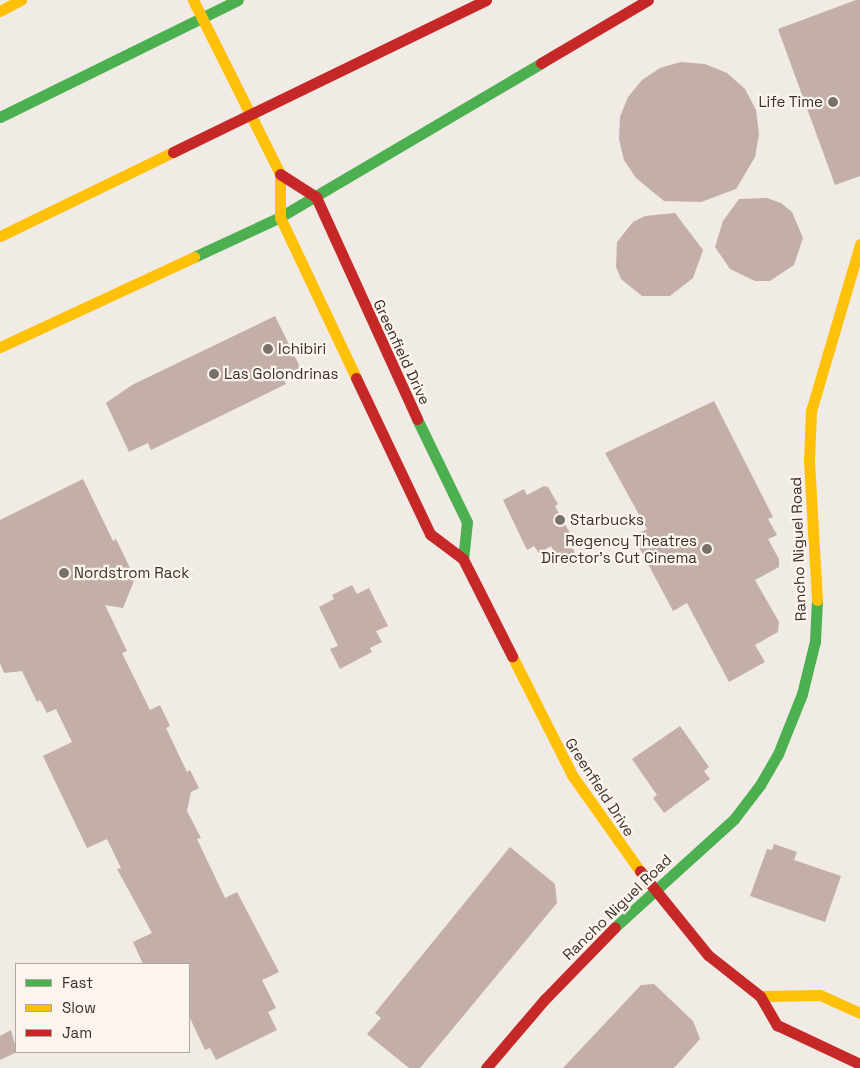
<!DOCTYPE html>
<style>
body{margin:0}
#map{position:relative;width:860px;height:1068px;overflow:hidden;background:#f0ebe5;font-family:"Space Grotesk",sans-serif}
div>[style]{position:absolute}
.building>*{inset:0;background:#c3afa7}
.fast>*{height:11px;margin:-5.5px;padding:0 5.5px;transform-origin:5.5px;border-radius:5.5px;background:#4caf50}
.slow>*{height:11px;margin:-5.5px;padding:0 5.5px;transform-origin:5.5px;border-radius:5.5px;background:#ffc107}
.jam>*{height:11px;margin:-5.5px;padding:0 5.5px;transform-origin:5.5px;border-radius:5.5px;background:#c62828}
.dots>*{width:14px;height:14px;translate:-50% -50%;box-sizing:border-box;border:2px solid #fbf5ee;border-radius:50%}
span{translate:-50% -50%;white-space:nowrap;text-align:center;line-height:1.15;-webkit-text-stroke:4.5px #fbf5ee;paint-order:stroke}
.poi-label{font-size:15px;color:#3b302b}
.right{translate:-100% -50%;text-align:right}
.left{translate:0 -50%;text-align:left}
.street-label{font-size:15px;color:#3b302b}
.legend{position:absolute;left:15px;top:963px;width:175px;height:90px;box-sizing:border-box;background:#fbf5ee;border:1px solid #aea6a0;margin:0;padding:6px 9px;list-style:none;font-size:15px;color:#3b302b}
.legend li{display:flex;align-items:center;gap:10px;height:25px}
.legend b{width:25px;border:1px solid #aea6a0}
</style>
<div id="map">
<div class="building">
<i style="clip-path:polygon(856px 0,860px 0,860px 176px,835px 185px,778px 29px)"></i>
<i style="clip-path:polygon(681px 62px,705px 64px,727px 73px,745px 89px,756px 110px,759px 134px,755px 157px,736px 189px,701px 202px,664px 201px,636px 178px,624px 160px,619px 139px,620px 117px,628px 97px,642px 80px,660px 68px)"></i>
<i style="clip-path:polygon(767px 198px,781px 203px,792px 212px,803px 238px,794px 265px,770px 281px,755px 281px,730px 269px,715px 247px,723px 221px,739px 199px)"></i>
<i style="clip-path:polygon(675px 213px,703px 250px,693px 278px,670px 296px,642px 296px,621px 279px,616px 267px,617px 242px,633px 222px,645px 216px)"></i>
<i style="clip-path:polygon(275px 316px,301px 369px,283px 377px,286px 384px,151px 450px,148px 443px,129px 452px,106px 403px,132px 385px)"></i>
<i style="clip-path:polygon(714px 401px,773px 517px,768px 519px,777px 535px,768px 539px,779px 559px,779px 567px,755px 580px,779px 622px,778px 632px,755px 645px,765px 662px,729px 682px,687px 603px,673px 611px,633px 536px,647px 529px,605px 453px)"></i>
<i style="clip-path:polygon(83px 479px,113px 541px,116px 539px,130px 568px,126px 578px,134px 581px,123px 608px,105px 605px,127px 651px,122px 653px,150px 710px,160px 705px,170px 726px,166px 728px,187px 772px,190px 770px,199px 788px,191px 792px,187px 811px,201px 838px,197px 839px,225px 898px,237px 892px,279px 972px,262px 980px,276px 1008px,268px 1012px,277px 1030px,216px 1060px,210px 1048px,205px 1050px,189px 1016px,189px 964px,143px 964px,133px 942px,152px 933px,117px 869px,121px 868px,107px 839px,87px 848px,43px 756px,72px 742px,56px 709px,47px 713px,40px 700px,37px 702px,22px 671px,4px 673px,0 663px,0 520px)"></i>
<i style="clip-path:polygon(544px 486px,548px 487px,558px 504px,555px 506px,571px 535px,567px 538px,576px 555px,560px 564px,551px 546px,539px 553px,534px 546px,527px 550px,503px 500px,524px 489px,527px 495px)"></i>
<i style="clip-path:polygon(352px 585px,357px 594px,369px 588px,388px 626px,376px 631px,382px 642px,370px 648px,372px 652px,340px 669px,330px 649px,338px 646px,319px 607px,334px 599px,332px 595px)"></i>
<i style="clip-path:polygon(680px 726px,709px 767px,704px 771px,710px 779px,664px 813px,653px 798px,657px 795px,632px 759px)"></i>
<i style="clip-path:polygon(774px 844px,797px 852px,794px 860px,841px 876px,825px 922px,750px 896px,767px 849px,772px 850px)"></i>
<i style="clip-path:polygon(510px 847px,555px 884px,557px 903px,420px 1068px,409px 1068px,367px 1034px,381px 1018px,375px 1013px)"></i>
<i style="clip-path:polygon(654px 984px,693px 1021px,700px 1039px,674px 1068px,563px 1068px,641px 985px)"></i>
<i style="clip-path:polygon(11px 1030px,17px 1052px,0 1060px,0 1036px)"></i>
</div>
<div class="fast">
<i style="left:0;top:117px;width:265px;rotate:-26.2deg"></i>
<i style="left:194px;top:257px;width:95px;rotate:-24.9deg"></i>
<i style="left:280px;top:217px;width:303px;rotate:-30.5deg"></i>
<i style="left:417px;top:419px;width:114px;rotate:64.1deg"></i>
<i style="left:467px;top:522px;width:37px;rotate:96deg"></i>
<i style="left:615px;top:927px;width:161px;rotate:-42.2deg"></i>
<i style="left:734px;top:819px;width:43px;rotate:-52.6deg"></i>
<i style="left:760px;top:785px;width:36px;rotate:-60deg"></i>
<i style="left:778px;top:754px;width:65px;rotate:-68.2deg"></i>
<i style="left:802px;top:694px;width:55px;rotate:-76.2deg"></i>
<i style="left:815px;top:641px;width:41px;rotate:-87.2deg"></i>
</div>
<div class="slow">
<i style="left:193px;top:0;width:195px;rotate:63.4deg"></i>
<i style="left:280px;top:174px;width:43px;rotate:90deg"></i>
<i style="left:280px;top:217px;width:178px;rotate:64.7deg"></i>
<i style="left:0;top:11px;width:24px;rotate:-28deg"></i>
<i style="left:0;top:236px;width:192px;rotate:-25.9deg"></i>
<i style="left:0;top:347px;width:214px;rotate:-24.9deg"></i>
<i style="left:817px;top:600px;width:139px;rotate:-93.3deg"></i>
<i style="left:809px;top:461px;width:50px;rotate:-87.7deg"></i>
<i style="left:811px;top:411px;width:174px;rotate:-73.6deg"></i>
<i style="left:512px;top:656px;width:133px;rotate:63.2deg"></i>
<i style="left:572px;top:775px;width:118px;rotate:54.7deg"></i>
<i style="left:760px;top:996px;width:60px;rotate:-1deg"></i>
<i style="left:820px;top:995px;width:44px;rotate:24.2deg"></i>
</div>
<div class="jam">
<i style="left:541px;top:63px;width:124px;rotate:-30.5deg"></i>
<i style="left:173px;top:152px;width:348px;rotate:-25.9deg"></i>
<i style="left:280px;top:174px;width:43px;rotate:32.6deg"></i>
<i style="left:316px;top:197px;width:244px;rotate:65.5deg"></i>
<i style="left:356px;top:378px;width:173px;rotate:64.6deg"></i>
<i style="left:430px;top:534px;width:41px;rotate:37.1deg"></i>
<i style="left:463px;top:559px;width:109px;rotate:63.2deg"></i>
<i style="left:640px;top:871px;width:108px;rotate:51deg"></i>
<i style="left:708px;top:955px;width:66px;rotate:38.3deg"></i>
<i style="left:760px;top:996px;width:34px;rotate:60deg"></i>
<i style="left:777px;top:1025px;width:92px;rotate:25.2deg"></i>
<i style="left:486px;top:1068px;width:91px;rotate:-49.5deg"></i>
<i style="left:545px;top:999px;width:100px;rotate:-45.8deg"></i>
</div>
<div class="dots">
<i style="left:833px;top:102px;background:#7a716c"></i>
<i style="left:268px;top:349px;background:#7a716c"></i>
<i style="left:214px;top:374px;background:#7a716c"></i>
<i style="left:560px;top:520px;background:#7a716c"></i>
<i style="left:707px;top:549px;background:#7a716c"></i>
<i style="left:64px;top:573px;background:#7a716c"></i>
</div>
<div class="poi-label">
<span class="right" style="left:823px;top:102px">Life Time</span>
<span class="left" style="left:278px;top:349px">Ichibiri</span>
<span class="left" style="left:224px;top:374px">Las Golondrinas</span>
<span class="left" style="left:570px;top:520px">Starbucks</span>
<span class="right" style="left:697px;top:549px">Regency Theatres<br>Director's Cut Cinema</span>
<span class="left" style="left:74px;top:573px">Nordstrom Rack</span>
</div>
<div class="street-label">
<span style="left:402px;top:352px;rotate:65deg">Greenfield Drive</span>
<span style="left:798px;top:549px;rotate:-92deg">Rancho Niguel Road</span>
<span style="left:600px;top:787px;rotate:57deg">Greenfield Drive</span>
<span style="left:617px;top:907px;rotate:-44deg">Rancho Niguel Road</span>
</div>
<ul class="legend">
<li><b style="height:6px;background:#4caf50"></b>Fast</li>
<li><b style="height:6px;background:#ffc107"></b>Slow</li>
<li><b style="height:6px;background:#c62828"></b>Jam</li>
</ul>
</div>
